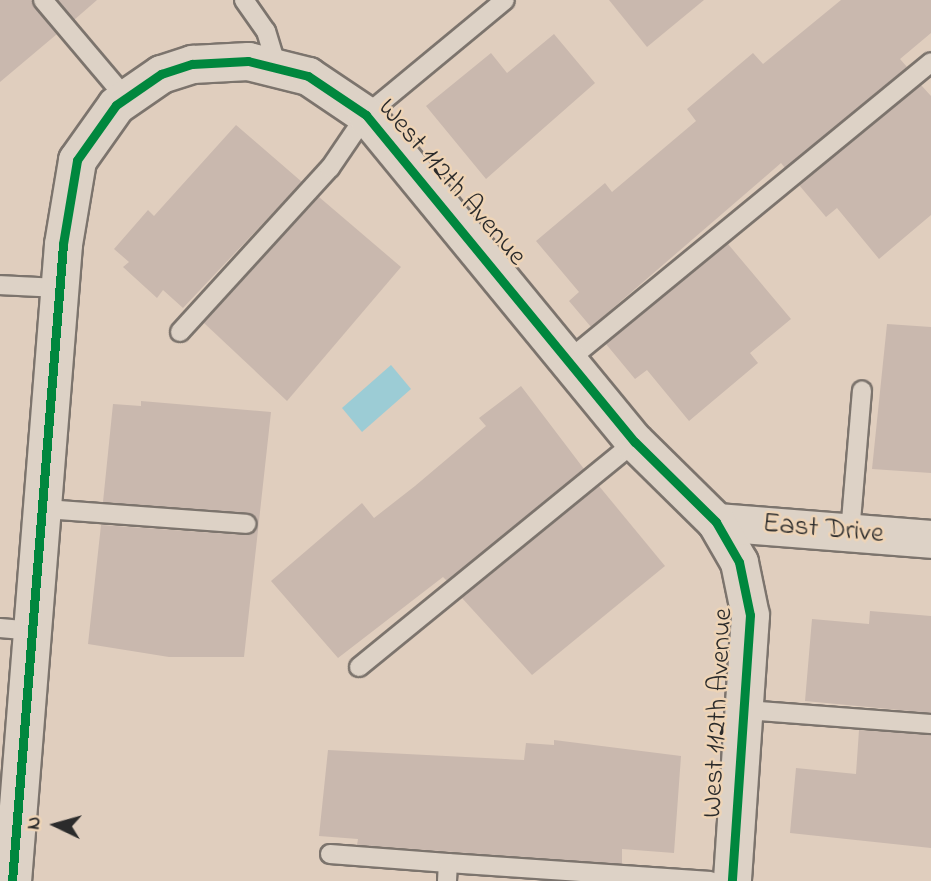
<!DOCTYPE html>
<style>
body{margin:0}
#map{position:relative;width:931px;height:881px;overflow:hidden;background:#e0cebe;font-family:"Indie Flower",sans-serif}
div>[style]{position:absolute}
.water>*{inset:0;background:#9cccd5}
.building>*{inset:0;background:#c9b8ae}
.roads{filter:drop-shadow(2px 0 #7c746d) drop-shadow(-2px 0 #7c746d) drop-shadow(0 2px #7c746d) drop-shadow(0 -2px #7c746d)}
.service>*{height:18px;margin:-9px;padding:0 9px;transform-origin:9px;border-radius:9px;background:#ddd2c6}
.minor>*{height:37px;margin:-18.5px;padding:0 18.5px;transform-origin:18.5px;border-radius:18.5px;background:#ddd2c6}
.cycleway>*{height:9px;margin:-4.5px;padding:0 4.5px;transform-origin:4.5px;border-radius:4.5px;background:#00873e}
span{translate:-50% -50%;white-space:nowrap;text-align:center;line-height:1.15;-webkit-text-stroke:5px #eed4b6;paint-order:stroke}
.street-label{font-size:28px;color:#2b2b2b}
.north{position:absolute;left:21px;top:790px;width:70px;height:70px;-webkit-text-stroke:5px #eed4b6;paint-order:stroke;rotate:275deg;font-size:19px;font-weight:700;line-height:28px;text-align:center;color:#2b2b2b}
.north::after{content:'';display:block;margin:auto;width:24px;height:32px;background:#2b2b2b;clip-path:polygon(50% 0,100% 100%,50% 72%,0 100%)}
</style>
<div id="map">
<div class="water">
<i style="clip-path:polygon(391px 365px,411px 389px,362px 432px,342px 408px)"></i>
</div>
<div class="building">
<i style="clip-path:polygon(0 0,32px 0,57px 34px,0 82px)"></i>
<i style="clip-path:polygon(58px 0,97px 0,74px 20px)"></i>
<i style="clip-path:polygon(609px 0,704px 0,647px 47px)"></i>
<i style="clip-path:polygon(841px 0,931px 0,931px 33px,900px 59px,907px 67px,785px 168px,781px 163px,591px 327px,569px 301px,579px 292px,536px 241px,605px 183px,612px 192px,696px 121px,687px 109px,753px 53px,763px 64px)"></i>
<i style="clip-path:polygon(554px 34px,595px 83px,486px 179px,426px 106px,491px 53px,507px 73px)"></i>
<i style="clip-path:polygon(921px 85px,931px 96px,931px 215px,879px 259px,837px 208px,826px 217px,799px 185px)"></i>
<i style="clip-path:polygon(236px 125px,302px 182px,183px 308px,163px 290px,157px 298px,123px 267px,129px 262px,114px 249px,148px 210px,154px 216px)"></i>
<i style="clip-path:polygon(319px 197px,401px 267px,287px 401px,204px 323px)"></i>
<i style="clip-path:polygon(728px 244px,791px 319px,750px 353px,758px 363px,689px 421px,647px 370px,635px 379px,606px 344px)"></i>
<i style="clip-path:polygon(887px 324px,931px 327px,931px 473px,872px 469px)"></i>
<i style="clip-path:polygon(521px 386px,584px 469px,447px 581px,443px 577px,338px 658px,271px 581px,362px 503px,374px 518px,415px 486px,486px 426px,479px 418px)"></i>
<i style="clip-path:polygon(141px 401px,271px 412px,244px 657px,169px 657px,88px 644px,101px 525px,245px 535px,257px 526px,247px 513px,103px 502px,113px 404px,141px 406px)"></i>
<i style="clip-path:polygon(599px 486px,665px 566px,532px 675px,462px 598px)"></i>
<i style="clip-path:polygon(870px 611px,931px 616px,931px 713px,805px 701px,812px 619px,869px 624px)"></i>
<i style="clip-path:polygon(859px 730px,931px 735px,931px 848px,790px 833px,796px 768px,856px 774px)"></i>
<i style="clip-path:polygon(554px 740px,681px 756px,674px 853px,622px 849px,622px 864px,357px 845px,358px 839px,319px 836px,328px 750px,524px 760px,526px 743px,554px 745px)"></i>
</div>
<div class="roads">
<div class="service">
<i style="left:43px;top:0;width:127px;rotate:49.8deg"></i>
<i style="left:244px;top:0;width:38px;rotate:55deg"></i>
<i style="left:266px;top:31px;width:34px;rotate:73deg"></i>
<i style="left:0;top:285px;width:60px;rotate:2.9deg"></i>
<i style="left:180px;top:332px;width:222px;rotate:-47.6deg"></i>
<i style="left:330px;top:168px;width:64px;rotate:-55.8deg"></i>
<i style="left:366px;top:115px;width:180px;rotate:-39.6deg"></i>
<i style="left:571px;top:358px;width:466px;rotate:-39.4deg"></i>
<i style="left:44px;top:509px;width:203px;rotate:4.2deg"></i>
<i style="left:850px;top:533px;width:143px;rotate:-85.2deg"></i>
<i style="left:0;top:628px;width:34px;rotate:5deg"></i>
<i style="left:359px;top:667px;width:356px;rotate:-39.2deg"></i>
<i style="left:745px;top:710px;width:187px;rotate:4.3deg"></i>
<i style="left:330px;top:854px;width:118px;rotate:4.4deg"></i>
<i style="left:447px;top:881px;width:18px;rotate:-87deg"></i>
<i style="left:448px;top:863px;width:263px;rotate:3.9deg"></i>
</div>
<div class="minor">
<i style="left:716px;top:522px;width:216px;rotate:4.5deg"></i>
<i style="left:12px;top:881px;width:639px;rotate:-85.42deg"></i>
<i style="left:63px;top:244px;width:85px;rotate:-80.5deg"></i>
<i style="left:77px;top:160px;width:67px;rotate:-54.7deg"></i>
<i style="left:116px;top:105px;width:55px;rotate:-34.6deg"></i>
<i style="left:161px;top:74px;width:33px;rotate:-18deg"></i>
<i style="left:192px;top:64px;width:56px;rotate:-3.1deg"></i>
<i style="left:248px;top:61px;width:62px;rotate:14deg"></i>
<i style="left:308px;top:76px;width:70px;rotate:33.9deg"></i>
<i style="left:366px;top:115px;width:423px;rotate:50.6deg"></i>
<i style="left:635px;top:442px;width:114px;rotate:44.6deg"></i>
<i style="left:716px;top:522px;width:46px;rotate:60.1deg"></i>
<i style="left:739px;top:562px;width:54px;rotate:78.3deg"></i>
<i style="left:750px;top:615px;width:267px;rotate:93.9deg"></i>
</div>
</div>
<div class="cycleway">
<i style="left:12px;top:881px;width:639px;rotate:-85.42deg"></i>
<i style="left:63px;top:244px;width:85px;rotate:-80.5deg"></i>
<i style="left:77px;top:160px;width:67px;rotate:-54.7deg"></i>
<i style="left:116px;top:105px;width:55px;rotate:-34.6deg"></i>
<i style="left:161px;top:74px;width:33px;rotate:-18deg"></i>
<i style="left:192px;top:64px;width:56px;rotate:-3.1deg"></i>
<i style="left:248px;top:61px;width:62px;rotate:14deg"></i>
<i style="left:308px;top:76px;width:70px;rotate:33.9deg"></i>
<i style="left:366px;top:115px;width:423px;rotate:50.6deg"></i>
<i style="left:635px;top:442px;width:114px;rotate:44.6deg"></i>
<i style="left:716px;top:522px;width:46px;rotate:60.1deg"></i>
<i style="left:739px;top:562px;width:54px;rotate:78.3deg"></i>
<i style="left:750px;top:615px;width:267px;rotate:93.9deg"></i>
</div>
<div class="street-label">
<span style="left:451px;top:183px;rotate:49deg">West 112th Avenue</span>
<span style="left:823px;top:530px;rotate:5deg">East Drive</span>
<span style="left:719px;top:713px;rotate:-87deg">West 112th Avenue</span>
</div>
<div class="north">N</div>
</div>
